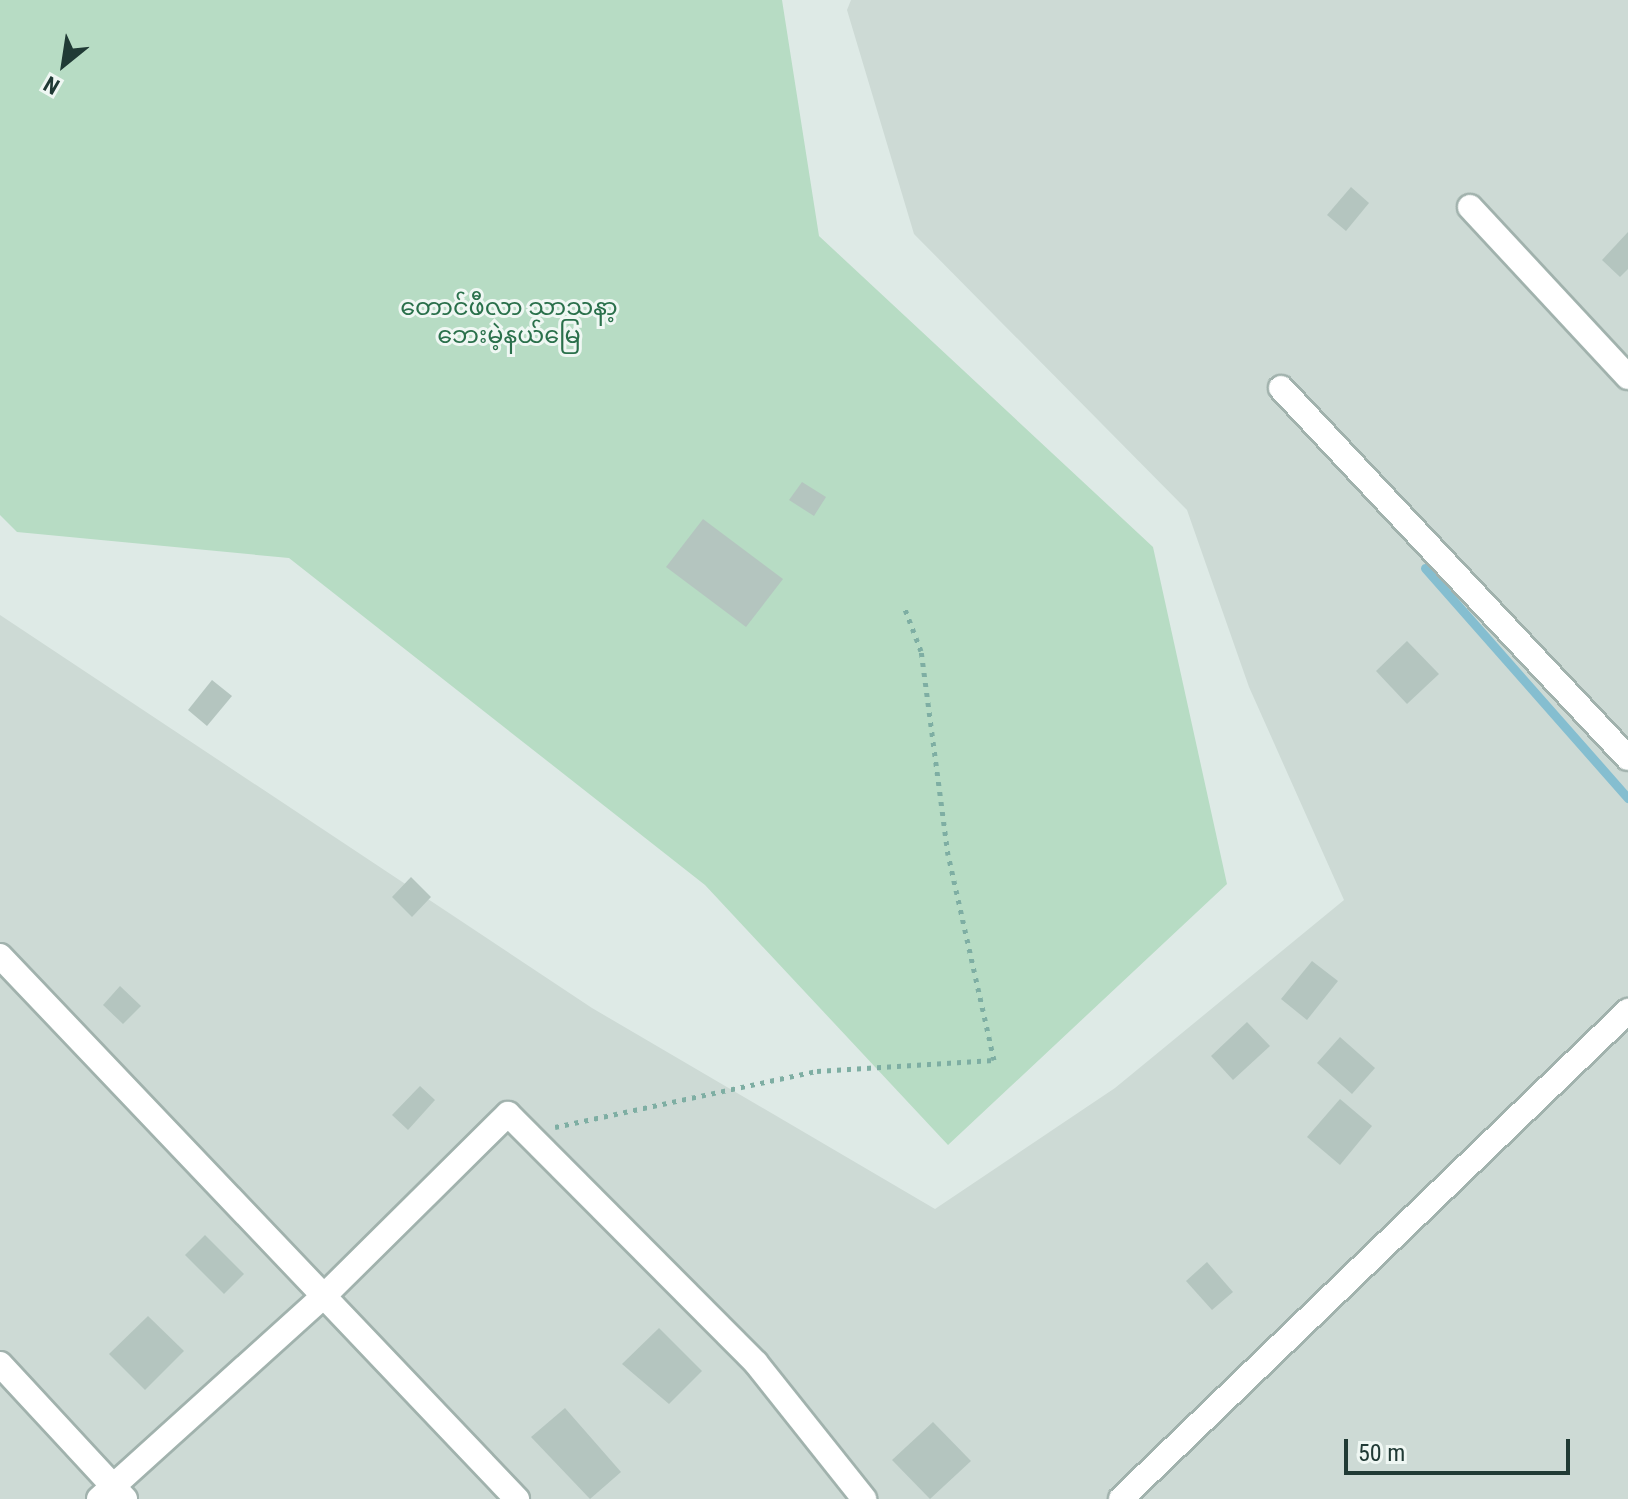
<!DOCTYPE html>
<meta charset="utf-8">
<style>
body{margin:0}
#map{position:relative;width:1628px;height:1499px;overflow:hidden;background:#deeae6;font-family:"Roboto Condensed","Noto Sans Myanmar",sans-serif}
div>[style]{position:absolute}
.built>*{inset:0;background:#cddad5}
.green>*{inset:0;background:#b7dcc4}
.stream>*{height:9px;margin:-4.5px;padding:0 4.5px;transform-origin:4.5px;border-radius:4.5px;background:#85bed0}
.building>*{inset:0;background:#b4c5bf}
.path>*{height:5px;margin-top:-2.5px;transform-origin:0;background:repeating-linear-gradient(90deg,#7eaea3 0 4px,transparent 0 10px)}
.roads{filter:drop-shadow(2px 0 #a1b2ad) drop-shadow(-2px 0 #a1b2ad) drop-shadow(0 2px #a1b2ad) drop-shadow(0 -2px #a1b2ad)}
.street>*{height:24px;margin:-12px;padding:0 12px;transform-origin:12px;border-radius:12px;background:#fff}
.secondary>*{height:24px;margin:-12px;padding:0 12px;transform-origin:12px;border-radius:12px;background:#fff}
span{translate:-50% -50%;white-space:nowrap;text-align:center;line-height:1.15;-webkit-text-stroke:6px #eff7f3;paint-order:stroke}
.park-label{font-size:24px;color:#2a704b}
.north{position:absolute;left:24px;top:24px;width:80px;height:80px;-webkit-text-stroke:6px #eff7f3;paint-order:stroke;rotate:210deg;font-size:22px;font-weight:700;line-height:32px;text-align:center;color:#203a35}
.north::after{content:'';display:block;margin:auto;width:28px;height:36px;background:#203a35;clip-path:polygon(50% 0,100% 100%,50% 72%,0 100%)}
.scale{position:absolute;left:1344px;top:1439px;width:226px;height:36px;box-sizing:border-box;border:4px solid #203a35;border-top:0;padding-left:10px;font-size:24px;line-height:28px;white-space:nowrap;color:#203a35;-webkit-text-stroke:6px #eff7f3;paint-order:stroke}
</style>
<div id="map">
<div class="built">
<i style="clip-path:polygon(851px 0,1628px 0,1628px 1499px,0 1499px,0 615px,592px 1008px,935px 1209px,1115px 1088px,1344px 900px,1249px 687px,1187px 510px,914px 234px,847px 10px)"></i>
</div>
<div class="green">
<i style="clip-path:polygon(0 0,782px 0,819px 236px,1153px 547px,1227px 884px,948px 1145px,705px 885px,289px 558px,17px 532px,0 515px)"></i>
</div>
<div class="stream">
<i style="left:1425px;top:568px;width:307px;rotate:48.6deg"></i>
</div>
<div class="building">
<i style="clip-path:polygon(1351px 187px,1369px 203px,1346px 231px,1327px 215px)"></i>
<i style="clip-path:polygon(1628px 232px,1628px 269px,1620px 277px,1602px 260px)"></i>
<i style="clip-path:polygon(802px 482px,826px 497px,814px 516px,789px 500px)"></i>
<i style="clip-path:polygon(703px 519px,783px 579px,746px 627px,666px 567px)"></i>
<i style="clip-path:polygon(1407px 641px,1439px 674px,1407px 704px,1376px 671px)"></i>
<i style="clip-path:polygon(212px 680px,232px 696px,207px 726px,188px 710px)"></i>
<i style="clip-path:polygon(411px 877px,431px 897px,412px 917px,392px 897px)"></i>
<i style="clip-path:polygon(1312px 961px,1338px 981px,1307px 1020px,1281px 999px)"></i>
<i style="clip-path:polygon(120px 986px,141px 1006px,123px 1024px,103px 1005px)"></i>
<i style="clip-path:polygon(1247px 1022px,1270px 1046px,1233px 1080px,1211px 1056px)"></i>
<i style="clip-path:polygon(1340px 1037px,1375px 1068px,1352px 1094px,1317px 1063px)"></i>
<i style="clip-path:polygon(420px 1086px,435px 1100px,408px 1130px,392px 1115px)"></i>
<i style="clip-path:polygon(1340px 1099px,1372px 1126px,1340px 1165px,1307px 1137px)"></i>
<i style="clip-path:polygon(205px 1235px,244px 1274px,224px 1294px,185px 1255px)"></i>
<i style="clip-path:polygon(1207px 1262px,1233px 1292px,1212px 1310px,1186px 1281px)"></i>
<i style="clip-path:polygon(148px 1316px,184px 1351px,145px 1390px,109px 1354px)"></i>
<i style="clip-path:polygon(659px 1328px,702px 1371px,669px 1404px,622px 1364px)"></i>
<i style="clip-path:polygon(565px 1408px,621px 1472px,590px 1499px,531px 1437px)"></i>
<i style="clip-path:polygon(933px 1422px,971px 1461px,930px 1499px,892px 1460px)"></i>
</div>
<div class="path">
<i style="left:555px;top:1127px;width:268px;rotate:-12.1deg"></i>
<i style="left:817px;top:1071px;width:177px;rotate:-3.6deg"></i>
<i style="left:994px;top:1060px;width:210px;rotate:-102.6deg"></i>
<i style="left:948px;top:855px;width:206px;rotate:-97.5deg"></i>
<i style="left:921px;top:651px;width:45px;rotate:-110.9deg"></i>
</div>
<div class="roads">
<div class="street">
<i style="left:1470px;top:207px;width:232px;rotate:47.1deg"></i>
<i style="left:1281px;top:388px;width:507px;rotate:46.84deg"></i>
<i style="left:0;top:956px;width:750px;rotate:46.41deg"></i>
<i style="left:99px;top:1499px;width:306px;rotate:-42.1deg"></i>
<i style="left:326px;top:1294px;width:256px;rotate:-44.7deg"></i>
<i style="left:508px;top:1114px;width:351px;rotate:45.1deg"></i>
<i style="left:756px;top:1363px;width:174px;rotate:51.5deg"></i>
</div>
<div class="secondary">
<i style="left:0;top:1364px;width:184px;rotate:47.2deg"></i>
<i style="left:1121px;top:1499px;width:704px;rotate:-43.91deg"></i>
</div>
</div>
<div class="park-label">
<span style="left:509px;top:322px">တောင်ဖီလာ သာသနာ့<br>ဘေးမဲ့နယ်မြေ</span>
</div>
<div class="north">N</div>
<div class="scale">50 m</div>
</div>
